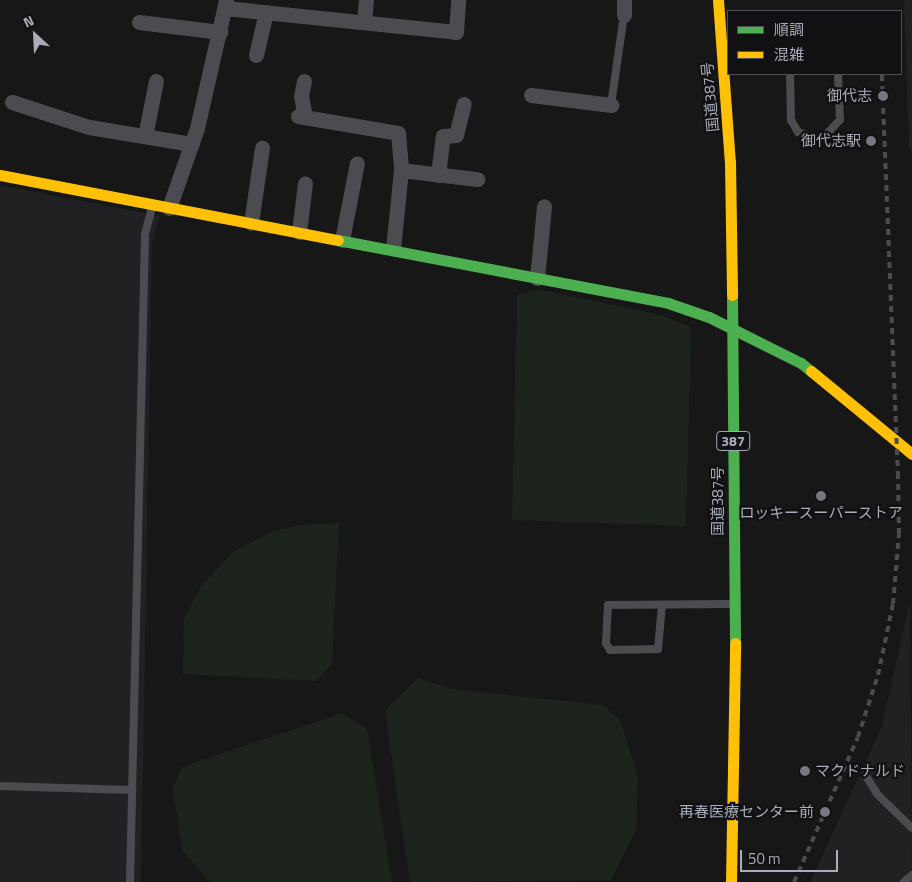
<!DOCTYPE html>
<meta charset="utf-8">
<style>
body{margin:0}
#map{position:relative;width:912px;height:882px;overflow:hidden;background:#171717;font-family:"Titillium Web","Noto Sans JP",sans-serif}
div>[style]{position:absolute}
.built>*{inset:0;background:#212123}
.green>*{inset:0;background:#1d241e}
.lane>*{height:8px;margin:-4px;padding:0 4px;transform-origin:4px;border-radius:4px;background:#4b4c50}
.street>*{height:15px;margin:-7.5px;padding:0 7.5px;transform-origin:7.5px;border-radius:7.5px;background:#4b4c50}
.fast>*{height:11px;margin:-5.5px;padding:0 5.5px;transform-origin:5.5px;border-radius:5.5px;background:#4caf50}
.slow>*{height:11px;margin:-5.5px;padding:0 5.5px;transform-origin:5.5px;border-radius:5.5px;background:#ffc107}
.rail>*{height:4px;margin-top:-2px;transform-origin:0;background:repeating-linear-gradient(90deg,#4b4c4f 0 6px,transparent 0 11px)}
.dots>*{width:14px;height:14px;translate:-50% -50%;box-sizing:border-box;border:2px solid #111113;border-radius:50%}
span{translate:-50% -50%;white-space:nowrap;text-align:center;line-height:1.15;-webkit-text-stroke:4.5px #111113;paint-order:stroke}
.shield-label span{padding:1px 4px;background:#111113;border:1px solid;border-radius:4px;-webkit-text-stroke-width:0}
.shield-label{font-size:14px;color:#a8adb8;font-weight:700}
.poi-label{font-size:15px;color:#a8adb8}
.right{translate:-100% -50%;text-align:right}
.left{translate:0 -50%;text-align:left}
.street-label{font-size:15px;color:#a8adb8}
.legend{position:absolute;left:727px;top:10px;width:175px;height:65px;box-sizing:border-box;background:#111113;border:1px solid #4d4f55;margin:0;padding:6px 9px;list-style:none;font-size:15px;color:#a8adb8}
.legend li{display:flex;align-items:center;gap:10px;height:25px}
.legend b{width:25px;border:1px solid #4d4f55}
.north{position:absolute;left:10px;top:10px;width:50px;height:50px;-webkit-text-stroke:4px #111113;paint-order:stroke;rotate:335deg;font-size:14px;font-weight:700;line-height:20px;text-align:center;color:#a8adb8}
.north::after{content:'';display:block;margin:auto;width:18px;height:22px;background:#a8adb8;clip-path:polygon(50% 0,100% 100%,50% 72%,0 100%)}
.scale{position:absolute;left:740px;top:850px;width:98px;height:22px;box-sizing:border-box;border:2px solid #a8adb8;border-top:0;padding-left:6px;font-size:15px;line-height:18px;white-space:nowrap;color:#a8adb8;-webkit-text-stroke:4px #111113;paint-order:stroke}
</style>
<div id="map">
<div class="built">
<i style="clip-path:polygon(904px 0,912px 0,912px 152px,909px 147px)"></i>
<i style="clip-path:polygon(0 185px,160px 216px,152px 241px,141px 882px,0 882px)"></i>
<i style="clip-path:polygon(910px 601px,912px 882px,810px 882px,882px 726px)"></i>
</div>
<div class="green">
<i style="clip-path:polygon(538px 289px,660px 315px,691px 327px,686px 526px,512px 520px,517px 295px)"></i>
<i style="clip-path:polygon(339px 523px,332px 664px,316px 681px,183px 674px,184px 619px,201px 586px,233px 552px,271px 532px,299px 525px)"></i>
<i style="clip-path:polygon(418px 678px,452px 689px,603px 705px,620px 720px,638px 777px,636px 830px,611px 880px,410px 882px,385px 710px)"></i>
<i style="clip-path:polygon(342px 713px,367px 729px,392px 882px,210px 882px,182px 850px,173px 788px,182px 767px)"></i>
</div>
<div class="lane">
<i style="left:790px;top:74px;width:46px;rotate:88.8deg"></i>
<i style="left:791px;top:120px;width:14px;rotate:60deg"></i>
<i style="left:798px;top:132px;width:17px;rotate:21deg"></i>
<i style="left:814px;top:138px;width:10px;rotate:-6deg"></i>
<i style="left:824px;top:137px;width:23px;rotate:-47deg"></i>
<i style="left:840px;top:120px;width:46px;rotate:-92.5deg"></i>
<i style="left:611px;top:105px;width:91px;rotate:-81.8deg"></i>
<i style="left:662px;top:605px;width:44px;rotate:95.2deg"></i>
<i style="left:658px;top:649px;width:48px;rotate:178.8deg"></i>
<i style="left:610px;top:650px;width:8px;rotate:-120deg"></i>
<i style="left:606px;top:643px;width:38px;rotate:-87deg"></i>
<i style="left:608px;top:605px;width:122px;rotate:-0.5deg"></i>
<i style="left:866px;top:776px;width:22px;rotate:58deg"></i>
<i style="left:878px;top:795px;width:47px;rotate:44.1deg"></i>
<i style="left:0;top:786px;width:131px;rotate:1.7deg"></i>
<i style="left:130px;top:882px;width:648px;rotate:-88.67deg"></i>
<i style="left:145px;top:234px;width:30px;rotate:-75deg"></i>
<i style="left:904px;top:882px;width:11px;rotate:-41deg"></i>
</div>
<div class="street">
<i style="left:624px;top:0;width:15px;rotate:90deg"></i>
<i style="left:225px;top:8px;width:232px;rotate:5.9deg"></i>
<i style="left:456px;top:32px;width:32px;rotate:-86deg"></i>
<i style="left:139px;top:22px;width:82px;rotate:7deg"></i>
<i style="left:364px;top:22px;width:22px;rotate:-85deg"></i>
<i style="left:256px;top:55px;width:44px;rotate:-76.9deg"></i>
<i style="left:304px;top:81px;width:15px;rotate:101deg"></i>
<i style="left:301px;top:96px;width:21px;rotate:79deg"></i>
<i style="left:531px;top:95px;width:81px;rotate:7.1deg"></i>
<i style="left:12px;top:102px;width:81px;rotate:18deg"></i>
<i style="left:89px;top:127px;width:104px;rotate:9.4deg"></i>
<i style="left:298px;top:116px;width:101px;rotate:9.6deg"></i>
<i style="left:398px;top:133px;width:37px;rotate:85deg"></i>
<i style="left:401px;top:170px;width:79px;rotate:95.8deg"></i>
<i style="left:145px;top:136px;width:56px;rotate:-78.7deg"></i>
<i style="left:401px;top:170px;width:77px;rotate:6.8deg"></i>
<i style="left:438px;top:175px;width:39px;rotate:-83deg"></i>
<i style="left:443px;top:136px;width:13px;rotate:-4deg"></i>
<i style="left:456px;top:135px;width:32px;rotate:-76deg"></i>
<i style="left:169px;top:208px;width:85px;rotate:-70.7deg"></i>
<i style="left:197px;top:128px;width:131px;rotate:-77.2deg"></i>
<i style="left:251px;top:223px;width:76px;rotate:-81.7deg"></i>
<i style="left:299px;top:232px;width:49px;rotate:-83deg"></i>
<i style="left:342px;top:240px;width:78px;rotate:-79deg"></i>
<i style="left:537px;top:278px;width:72px;rotate:-84.4deg"></i>
</div>
<div class="fast">
<i style="left:338px;top:240px;width:336px;rotate:10.8deg"></i>
<i style="left:668px;top:303px;width:43px;rotate:18.9deg"></i>
<i style="left:709px;top:317px;width:103px;rotate:26.6deg"></i>
<i style="left:801px;top:363px;width:13px;rotate:39deg"></i>
<i style="left:732px;top:295px;width:348px;rotate:89.5deg"></i>
</div>
<div class="slow">
<i style="left:718px;top:0;width:162px;rotate:85.8deg"></i>
<i style="left:730px;top:162px;width:133px;rotate:89.1deg"></i>
<i style="left:0;top:175px;width:344px;rotate:10.9deg"></i>
<i style="left:811px;top:371px;width:131px;rotate:39.4deg"></i>
<i style="left:731px;top:882px;width:239px;rotate:-89deg"></i>
</div>
<div class="rail">
<i style="left:794px;top:882px;width:158px;rotate:-66.2deg"></i>
<i style="left:858px;top:737px;width:65px;rotate:-72.1deg"></i>
<i style="left:878px;top:675px;width:73px;rotate:-78.1deg"></i>
<i style="left:893px;top:604px;width:70px;rotate:-85.1deg"></i>
<i style="left:899px;top:534px;width:57px;rotate:-91deg"></i>
<i style="left:898px;top:477px;width:403px;rotate:-92.3deg"></i>
</div>
<div class="dots">
<i style="left:883px;top:96px;background:#757880"></i>
<i style="left:871px;top:141px;background:#757880"></i>
<i style="left:821px;top:496px;background:#757880"></i>
<i style="left:805px;top:771px;background:#757880"></i>
<i style="left:825px;top:812px;background:#757880"></i>
</div>
<div class="shield-label">
<span style="left:733px;top:441px">387</span>
</div>
<div class="poi-label">
<span class="right" style="left:872px;top:96px">御代志</span>
<span class="right" style="left:861px;top:141px">御代志駅</span>
<span style="left:821px;top:513px">ロッキースーパーストア</span>
<span class="left" style="left:815px;top:771px">マクドナルド</span>
<span class="right" style="left:814px;top:812px">再春医療センター前</span>
</div>
<div class="street-label">
<span style="left:710px;top:97px;rotate:-95deg">国道387号</span>
<span style="left:718px;top:501px;rotate:-90deg">国道387号</span>
</div>
<ul class="legend">
<li><b style="height:6px;background:#4caf50"></b>順調</li>
<li><b style="height:6px;background:#ffc107"></b>混雑</li>
</ul>
<div class="north">N</div>
<div class="scale">50 m</div>
</div>
